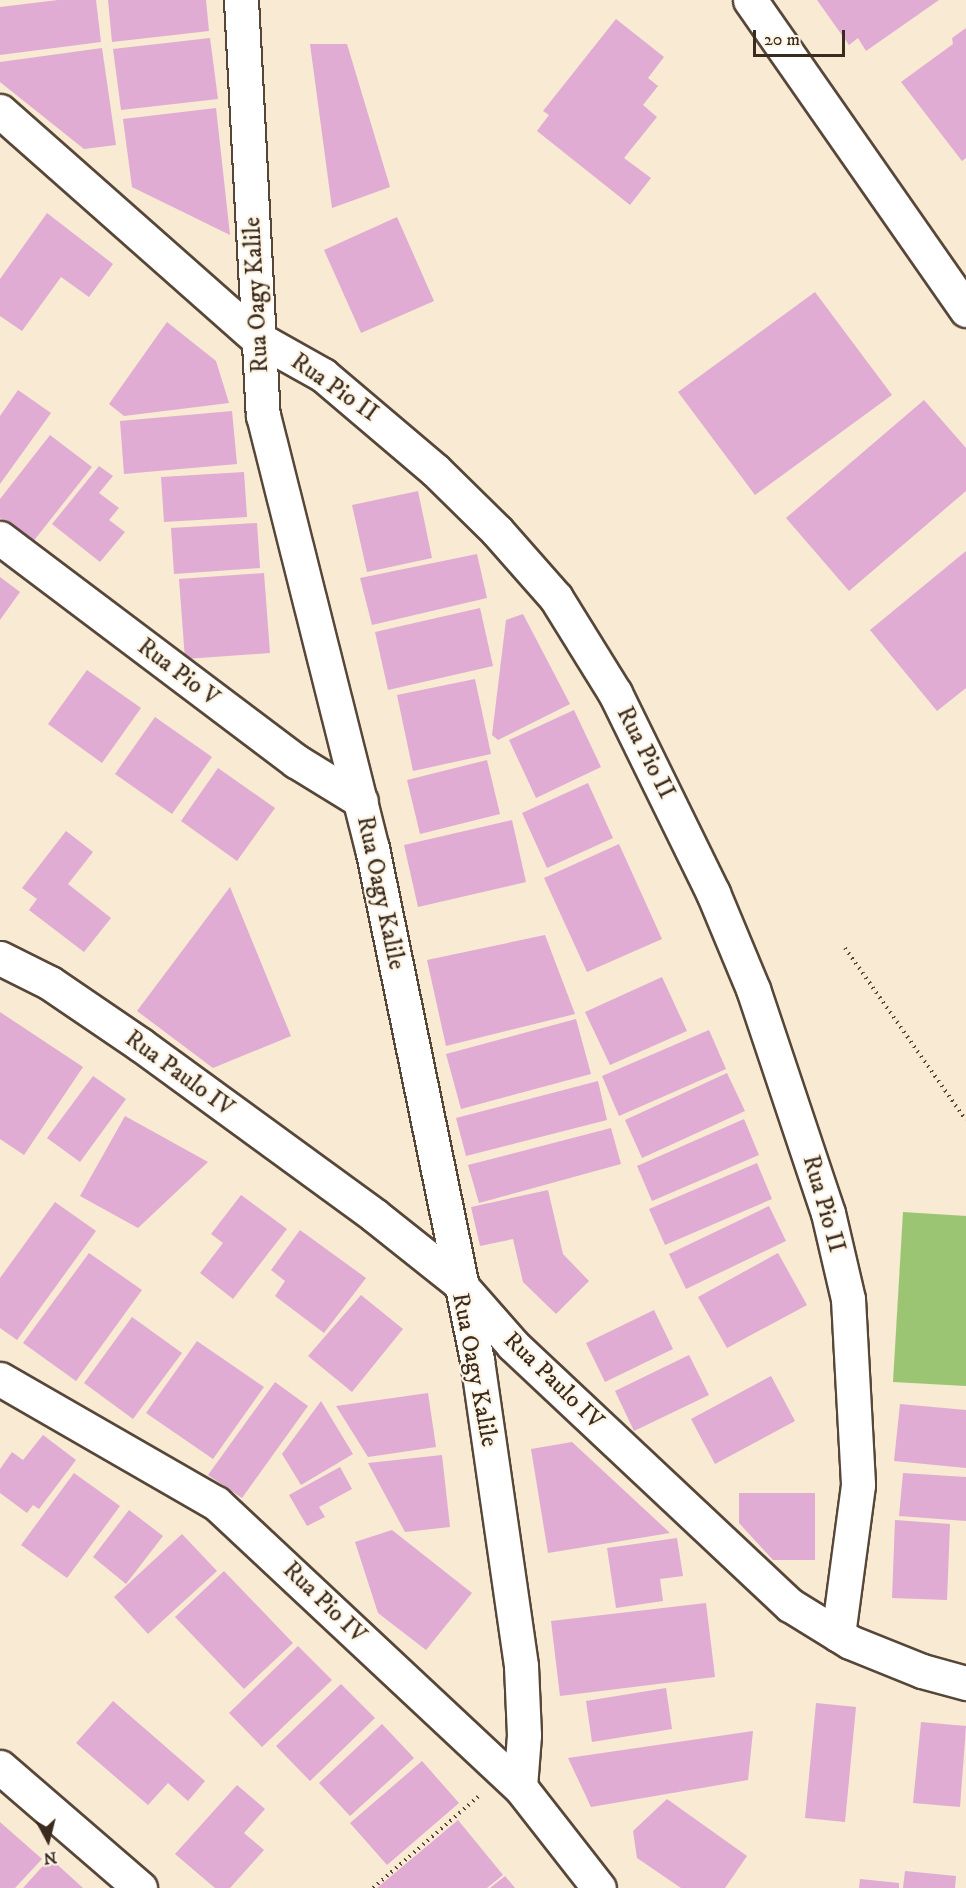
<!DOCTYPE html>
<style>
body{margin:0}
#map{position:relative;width:966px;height:1888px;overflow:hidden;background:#f8ead3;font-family:"IM FELL DW Pica",serif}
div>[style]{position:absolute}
.green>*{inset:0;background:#9bc572}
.building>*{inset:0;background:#e0acd4}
.path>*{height:4px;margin-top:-2px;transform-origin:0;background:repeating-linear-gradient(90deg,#574739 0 1.5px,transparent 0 6px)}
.roads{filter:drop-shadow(2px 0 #574739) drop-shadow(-2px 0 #574739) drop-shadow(0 2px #574739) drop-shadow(0 -2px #574739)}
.minor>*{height:33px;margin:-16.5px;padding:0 16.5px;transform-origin:16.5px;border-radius:16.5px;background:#fff}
span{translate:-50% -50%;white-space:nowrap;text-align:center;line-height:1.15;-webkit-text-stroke:4.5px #fcf5e5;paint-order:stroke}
.street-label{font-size:24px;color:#3b2a1e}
.north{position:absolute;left:18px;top:1810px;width:60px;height:60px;-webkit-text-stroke:4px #fcf5e5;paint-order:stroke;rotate:173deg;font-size:16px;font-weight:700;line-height:24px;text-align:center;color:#3b2a1e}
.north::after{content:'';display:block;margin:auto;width:21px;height:27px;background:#3b2a1e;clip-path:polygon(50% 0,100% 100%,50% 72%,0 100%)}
.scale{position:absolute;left:753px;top:30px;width:92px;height:27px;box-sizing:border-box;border:3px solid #3b2a1e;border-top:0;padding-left:8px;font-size:18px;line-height:21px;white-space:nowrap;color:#3b2a1e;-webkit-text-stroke:4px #fcf5e5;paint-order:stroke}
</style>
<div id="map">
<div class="green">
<i style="clip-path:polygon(903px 1212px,966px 1216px,966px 1386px,893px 1382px)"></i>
</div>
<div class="building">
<i style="clip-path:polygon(58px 0,96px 0,101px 42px,0 55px,0 7px)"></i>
<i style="clip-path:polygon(108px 0,206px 0,209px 31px,112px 42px)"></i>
<i style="clip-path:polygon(817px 0,939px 0,866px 51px,858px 38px,849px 45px)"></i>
<i style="clip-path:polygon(616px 19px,664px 57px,648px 78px,658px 86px,643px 105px,657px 117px,624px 158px,651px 178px,630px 205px,537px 131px,549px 115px,543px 111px)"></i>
<i style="clip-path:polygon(966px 28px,966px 158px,962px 161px,901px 82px,953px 44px,952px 38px)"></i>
<i style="clip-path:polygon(210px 38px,218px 99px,121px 110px,113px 49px)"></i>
<i style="clip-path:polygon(310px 44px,347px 44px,390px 187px,332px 208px)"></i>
<i style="clip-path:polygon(102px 48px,116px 145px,84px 149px,0 82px,0 62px)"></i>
<i style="clip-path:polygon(216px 108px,230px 235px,132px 187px,123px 119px)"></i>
<i style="clip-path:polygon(47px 213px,113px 264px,89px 297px,61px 277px,22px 331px,0 316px,0 279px)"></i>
<i style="clip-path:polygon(397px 217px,434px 301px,361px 333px,324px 250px)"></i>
<i style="clip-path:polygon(815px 292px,892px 395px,755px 495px,678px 392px)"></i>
<i style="clip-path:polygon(167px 322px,216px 361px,229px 403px,124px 416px,109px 404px)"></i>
<i style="clip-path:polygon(18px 390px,51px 413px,0 484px,0 416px)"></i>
<i style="clip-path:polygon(924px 400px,966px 448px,966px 491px,849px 591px,786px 518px)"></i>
<i style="clip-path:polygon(232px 411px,237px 464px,124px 474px,120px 421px)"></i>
<i style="clip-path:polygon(50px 435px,92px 467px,32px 543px,0 518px,0 499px)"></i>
<i style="clip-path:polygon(99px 466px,113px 476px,99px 493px,119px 508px,109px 520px,125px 532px,100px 562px,52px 524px)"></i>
<i style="clip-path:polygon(244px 472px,247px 517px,164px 522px,161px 477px)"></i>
<i style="clip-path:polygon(418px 491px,432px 558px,367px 572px,352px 505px)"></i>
<i style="clip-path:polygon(257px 523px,260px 568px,174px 574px,171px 528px)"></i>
<i style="clip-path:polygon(966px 551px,966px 688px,937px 711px,870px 630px)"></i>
<i style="clip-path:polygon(477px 554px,487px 598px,372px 625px,360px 578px)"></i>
<i style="clip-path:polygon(264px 573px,270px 653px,185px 659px,179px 579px)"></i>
<i style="clip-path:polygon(0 577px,20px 592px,0 620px)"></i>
<i style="clip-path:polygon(480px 608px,493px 666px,388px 690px,375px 632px)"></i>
<i style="clip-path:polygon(523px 614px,570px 704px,498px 740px,492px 735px,506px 620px)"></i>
<i style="clip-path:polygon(87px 670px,141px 708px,102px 763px,48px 724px)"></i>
<i style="clip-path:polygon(475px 679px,491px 754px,413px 771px,397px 695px)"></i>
<i style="clip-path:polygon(574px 710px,601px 767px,536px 798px,509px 740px)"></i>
<i style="clip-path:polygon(155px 717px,212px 757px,172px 814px,115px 774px)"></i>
<i style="clip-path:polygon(487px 760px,500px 814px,420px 834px,407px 780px)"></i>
<i style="clip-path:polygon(218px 768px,275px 808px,237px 861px,181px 821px)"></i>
<i style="clip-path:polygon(588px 783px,613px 838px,547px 868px,522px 813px)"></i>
<i style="clip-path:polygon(512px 820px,526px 882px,418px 907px,404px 845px)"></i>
<i style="clip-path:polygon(66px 831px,93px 852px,68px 884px,111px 918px,84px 952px,29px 910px,37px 899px,22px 888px)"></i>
<i style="clip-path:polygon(619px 844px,662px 939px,587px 972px,544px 878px)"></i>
<i style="clip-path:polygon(230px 887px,291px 1036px,213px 1068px,137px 1011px)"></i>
<i style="clip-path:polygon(545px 935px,575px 1014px,446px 1046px,427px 960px)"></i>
<i style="clip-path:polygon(662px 977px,687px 1031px,610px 1065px,585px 1012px)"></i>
<i style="clip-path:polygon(0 1012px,83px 1067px,24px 1155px,0 1139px)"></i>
<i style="clip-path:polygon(576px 1019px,591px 1074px,461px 1109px,446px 1054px)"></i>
<i style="clip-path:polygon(709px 1030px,726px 1069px,619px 1116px,602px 1076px)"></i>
<i style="clip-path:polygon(727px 1073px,745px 1111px,642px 1158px,625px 1120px)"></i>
<i style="clip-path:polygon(93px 1076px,126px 1099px,80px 1162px,47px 1138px)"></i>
<i style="clip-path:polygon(598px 1081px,607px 1120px,466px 1156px,456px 1118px)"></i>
<i style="clip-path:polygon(125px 1116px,208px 1162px,138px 1228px,80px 1196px)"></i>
<i style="clip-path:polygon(744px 1119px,759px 1155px,652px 1201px,637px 1166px)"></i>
<i style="clip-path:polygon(611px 1128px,621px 1164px,479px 1203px,468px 1165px)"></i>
<i style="clip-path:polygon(757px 1163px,772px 1199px,665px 1245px,649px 1209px)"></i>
<i style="clip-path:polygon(548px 1190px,563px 1254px,589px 1281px,556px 1314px,523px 1282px,513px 1239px,480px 1246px,471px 1207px)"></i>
<i style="clip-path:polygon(241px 1195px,287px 1229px,233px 1299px,200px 1273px,223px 1243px,211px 1234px)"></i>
<i style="clip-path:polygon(55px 1202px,96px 1231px,17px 1340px,0 1328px,0 1278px)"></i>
<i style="clip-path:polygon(769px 1206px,786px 1241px,686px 1289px,669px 1254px)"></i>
<i style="clip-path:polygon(300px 1230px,366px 1278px,324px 1333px,275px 1296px,285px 1281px,271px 1270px)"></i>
<i style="clip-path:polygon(89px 1253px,142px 1290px,76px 1381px,23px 1343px)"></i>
<i style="clip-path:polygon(778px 1253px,807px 1305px,727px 1348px,698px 1297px)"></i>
<i style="clip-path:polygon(361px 1295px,403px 1329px,352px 1392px,308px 1356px)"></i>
<i style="clip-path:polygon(654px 1310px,673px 1349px,605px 1382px,586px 1343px)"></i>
<i style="clip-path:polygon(132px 1317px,182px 1353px,133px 1419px,84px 1383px)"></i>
<i style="clip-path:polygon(197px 1341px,264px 1387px,213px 1459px,146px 1413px)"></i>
<i style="clip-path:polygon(689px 1355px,709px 1395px,634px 1431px,615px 1391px)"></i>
<i style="clip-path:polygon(771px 1376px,795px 1421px,715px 1464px,691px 1419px)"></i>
<i style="clip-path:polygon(275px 1382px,308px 1406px,242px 1498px,208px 1475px)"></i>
<i style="clip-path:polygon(428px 1393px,436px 1447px,368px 1457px,336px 1406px)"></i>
<i style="clip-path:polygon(321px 1401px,353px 1454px,301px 1485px,282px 1454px)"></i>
<i style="clip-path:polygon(900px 1404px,966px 1410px,966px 1468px,894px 1461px)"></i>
<i style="clip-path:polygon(43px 1435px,76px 1460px,39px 1509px,33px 1505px,27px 1513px,0 1493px,0 1469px,12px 1452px,23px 1460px)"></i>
<i style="clip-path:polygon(572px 1442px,670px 1533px,548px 1553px,531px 1449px)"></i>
<i style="clip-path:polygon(442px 1455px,450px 1527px,405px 1532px,368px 1463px)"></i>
<i style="clip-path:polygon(340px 1467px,352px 1489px,319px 1507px,325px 1517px,307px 1526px,289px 1495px)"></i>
<i style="clip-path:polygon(74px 1473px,120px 1506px,67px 1578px,21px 1545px)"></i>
<i style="clip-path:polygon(903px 1473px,966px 1477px,966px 1521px,899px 1516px)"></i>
<i style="clip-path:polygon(739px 1493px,815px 1493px,815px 1560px,773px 1560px,739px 1523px)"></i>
<i style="clip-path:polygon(129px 1510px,163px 1536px,126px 1584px,93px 1557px)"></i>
<i style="clip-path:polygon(895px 1520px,950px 1524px,947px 1600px,892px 1598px)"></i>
<i style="clip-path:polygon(392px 1530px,472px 1593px,426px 1650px,378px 1613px,355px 1542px)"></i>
<i style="clip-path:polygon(182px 1534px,217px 1571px,148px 1634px,114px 1597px)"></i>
<i style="clip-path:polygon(677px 1538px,683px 1576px,660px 1579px,663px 1601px,616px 1608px,607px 1548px)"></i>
<i style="clip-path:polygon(224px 1571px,293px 1643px,244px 1689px,175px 1617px)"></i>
<i style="clip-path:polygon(706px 1603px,715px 1677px,560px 1696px,551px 1621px)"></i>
<i style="clip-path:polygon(298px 1646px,332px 1680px,262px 1747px,229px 1713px)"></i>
<i style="clip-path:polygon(341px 1684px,375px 1718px,310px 1781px,276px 1746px)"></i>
<i style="clip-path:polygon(666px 1688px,672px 1729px,592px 1742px,586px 1701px)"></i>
<i style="clip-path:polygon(113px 1701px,205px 1781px,188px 1801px,168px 1783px,148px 1805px,76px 1743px)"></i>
<i style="clip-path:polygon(816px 1703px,856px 1707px,845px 1822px,805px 1818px)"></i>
<i style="clip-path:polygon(921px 1722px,966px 1726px,960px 1807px,913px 1803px)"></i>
<i style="clip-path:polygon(382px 1724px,414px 1758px,350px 1816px,319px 1783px)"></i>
<i style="clip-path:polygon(753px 1731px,748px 1780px,591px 1807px,568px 1758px)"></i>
<i style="clip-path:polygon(422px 1761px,459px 1803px,387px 1865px,350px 1823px)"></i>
<i style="clip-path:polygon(237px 1785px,265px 1809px,244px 1833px,264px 1850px,230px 1888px,215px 1888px,175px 1854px)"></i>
<i style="clip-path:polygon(667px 1799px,747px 1856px,725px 1888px,681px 1888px,637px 1858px,633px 1831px)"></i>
<i style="clip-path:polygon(458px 1820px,503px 1875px,487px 1888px,377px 1888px)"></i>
<i style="clip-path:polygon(0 1822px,42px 1859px,15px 1888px,0 1888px)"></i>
<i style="clip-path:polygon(50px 1858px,83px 1888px,23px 1888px)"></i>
<i style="clip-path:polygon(905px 1871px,956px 1876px,955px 1888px,903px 1888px)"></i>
<i style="clip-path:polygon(505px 1876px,515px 1888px,490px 1888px)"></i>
<i style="clip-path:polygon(860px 1879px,899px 1883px,899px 1888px,859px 1888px)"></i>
</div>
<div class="path">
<i style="left:845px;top:948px;width:210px;rotate:54.9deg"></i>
<i style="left:373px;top:1888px;width:143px;rotate:-41deg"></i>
</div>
<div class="roads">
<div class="minor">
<i style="left:241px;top:0;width:416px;rotate:87deg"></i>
<i style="left:263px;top:415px;width:447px;rotate:75.9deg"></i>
<i style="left:372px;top:848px;width:523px;rotate:78.41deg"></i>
<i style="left:477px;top:1360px;width:309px;rotate:81.8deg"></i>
<i style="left:521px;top:1666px;width:69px;rotate:87.5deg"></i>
<i style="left:524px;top:1735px;width:52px;rotate:94.4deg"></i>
<i style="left:750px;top:0;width:378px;rotate:55.1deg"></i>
<i style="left:0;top:111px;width:343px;rotate:41.5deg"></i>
<i style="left:257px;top:338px;width:76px;rotate:29.3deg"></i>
<i style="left:323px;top:375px;width:147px;rotate:40.3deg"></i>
<i style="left:435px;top:470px;width:87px;rotate:44.5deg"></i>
<i style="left:497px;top:531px;width:89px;rotate:48.6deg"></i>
<i style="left:556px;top:598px;width:112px;rotate:58.2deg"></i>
<i style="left:615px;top:693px;width:223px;rotate:63.9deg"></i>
<i style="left:713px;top:893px;width:104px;rotate:67.4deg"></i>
<i style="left:753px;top:989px;width:236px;rotate:71.5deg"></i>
<i style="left:828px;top:1213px;width:88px;rotate:76.9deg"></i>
<i style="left:848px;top:1299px;width:186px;rotate:86.9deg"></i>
<i style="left:858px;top:1485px;width:151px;rotate:97.6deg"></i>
<i style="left:0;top:538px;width:371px;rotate:37deg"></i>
<i style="left:296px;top:761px;width:76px;rotate:31.6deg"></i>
<i style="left:0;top:958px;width:56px;rotate:26.6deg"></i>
<i style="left:50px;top:983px;width:110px;rotate:34.3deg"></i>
<i style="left:141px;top:1045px;width:288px;rotate:36.1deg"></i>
<i style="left:374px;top:1215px;width:106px;rotate:38.5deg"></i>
<i style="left:457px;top:1281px;width:85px;rotate:48.8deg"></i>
<i style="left:513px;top:1345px;width:380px;rotate:43.2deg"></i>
<i style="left:790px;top:1605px;width:70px;rotate:31.7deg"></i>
<i style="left:850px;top:1642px;width:78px;rotate:21.9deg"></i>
<i style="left:922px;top:1671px;width:46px;rotate:15.3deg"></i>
<i style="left:0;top:1379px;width:249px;rotate:29.9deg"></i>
<i style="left:216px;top:1503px;width:416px;rotate:43.1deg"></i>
<i style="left:520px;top:1787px;width:128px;rotate:52deg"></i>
<i style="left:0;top:1767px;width:185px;rotate:40.8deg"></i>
</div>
</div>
<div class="street-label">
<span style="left:257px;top:295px;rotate:-93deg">Rua Oagy Kalile</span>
<span style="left:334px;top:388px;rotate:35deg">Rua Pio II</span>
<span style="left:178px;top:673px;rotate:37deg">Rua Pio V</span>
<span style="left:645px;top:753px;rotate:63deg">Rua Pio II</span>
<span style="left:380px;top:893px;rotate:78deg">Rua Oagy Kalile</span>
<span style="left:179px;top:1074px;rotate:36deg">Rua Paulo IV</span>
<span style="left:823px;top:1204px;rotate:74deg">Rua Pio II</span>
<span style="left:474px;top:1370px;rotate:79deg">Rua Oagy Kalile</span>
<span style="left:553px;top:1381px;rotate:44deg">Rua Paulo IV</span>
<span style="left:324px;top:1603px;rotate:44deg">Rua Pio IV</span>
</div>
<div class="north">N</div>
<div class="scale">20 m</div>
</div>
